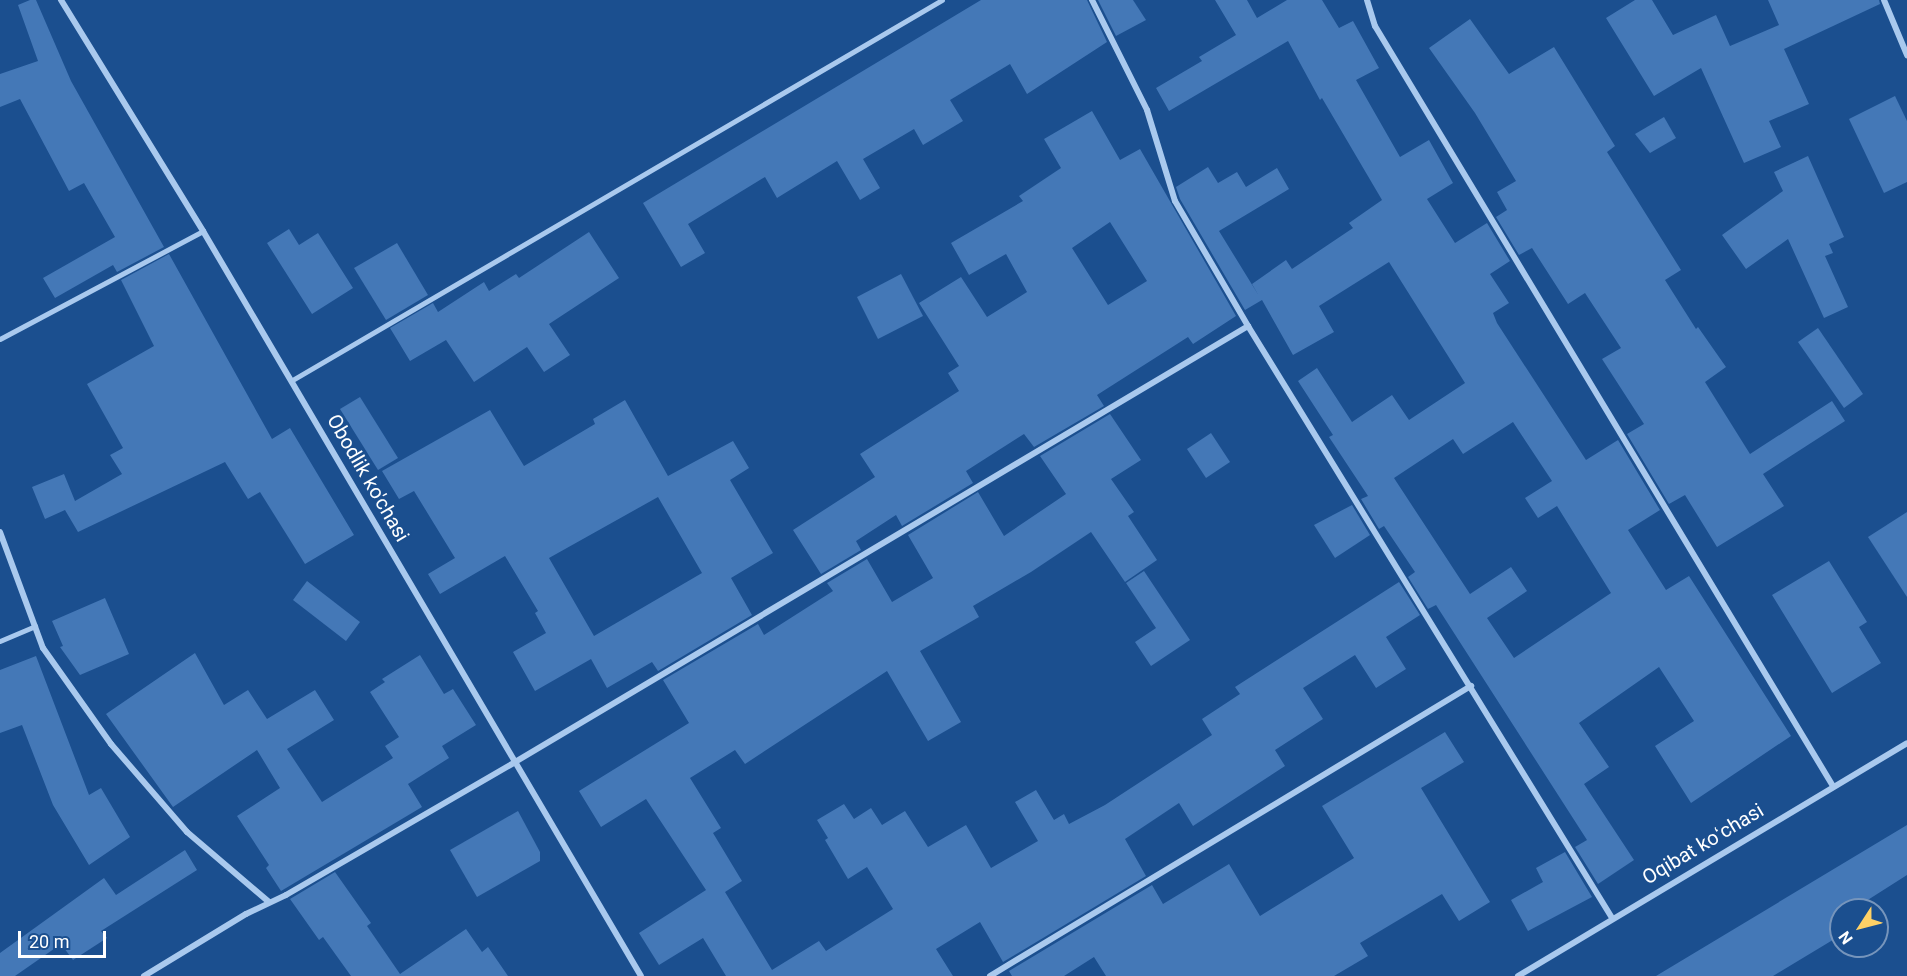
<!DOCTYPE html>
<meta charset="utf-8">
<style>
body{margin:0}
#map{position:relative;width:1907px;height:976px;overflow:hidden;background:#1b4f8f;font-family:Roboto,sans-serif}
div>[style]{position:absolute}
.building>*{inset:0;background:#4478b7}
.lane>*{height:4.5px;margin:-2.25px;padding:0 2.25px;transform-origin:2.25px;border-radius:2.25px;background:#a9c9ee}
.street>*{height:6px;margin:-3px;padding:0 3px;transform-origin:3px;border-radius:3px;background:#a9c9ee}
span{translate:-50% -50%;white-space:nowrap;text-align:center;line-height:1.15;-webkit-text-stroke:4.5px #1b4f8f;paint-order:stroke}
.street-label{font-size:20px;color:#fff}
.north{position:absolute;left:1829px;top:898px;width:60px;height:60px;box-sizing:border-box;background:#1b4f8f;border:2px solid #7695bc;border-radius:50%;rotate:234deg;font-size:16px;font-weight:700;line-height:24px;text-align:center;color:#fff}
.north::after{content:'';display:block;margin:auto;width:21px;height:27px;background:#ffd166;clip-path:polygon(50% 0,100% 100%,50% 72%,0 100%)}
.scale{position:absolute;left:18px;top:931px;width:88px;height:27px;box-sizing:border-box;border:3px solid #fff;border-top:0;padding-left:8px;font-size:18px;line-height:21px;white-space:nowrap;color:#fff;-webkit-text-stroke:4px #1b4f8f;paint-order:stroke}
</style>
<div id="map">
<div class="building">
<i style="clip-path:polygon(30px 0,36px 0,71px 81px,164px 247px,117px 272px,113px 265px,55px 298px,43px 278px,115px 237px,84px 183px,69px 191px,20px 99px,0 107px,0 74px,38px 61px,18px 5px)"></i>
<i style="clip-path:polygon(981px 0,1087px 0,1107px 42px,1027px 94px,1010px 64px,950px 100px,963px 121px,923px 145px,914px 129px,863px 159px,880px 188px,860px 200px,837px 161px,777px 198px,765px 177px,688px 224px,705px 253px,681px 267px,643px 203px)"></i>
<i style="clip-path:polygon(1098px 0,1133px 0,1146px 20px,1116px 36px)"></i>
<i style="clip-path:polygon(evenodd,1215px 0,1247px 0,1257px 18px,1287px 0,1322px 0,1339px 28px,1353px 21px,1379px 68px,1356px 80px,1400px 157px,1429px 140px,1453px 183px,1427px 199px,1455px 243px,1487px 223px,1510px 261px,1490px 274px,1509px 303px,1493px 313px,1497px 323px,1586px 460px,1618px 440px,1660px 510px,1628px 530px,1666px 590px,1689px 576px,1791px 736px,1691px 803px,1655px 746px,1694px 721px,1659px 667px,1579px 723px,1609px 767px,1584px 784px,1634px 860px,1598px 884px,1575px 847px,1587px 840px,1436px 605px,1428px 609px,1408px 577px,1415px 572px,1384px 526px,1379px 529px,1361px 499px,1368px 496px,1329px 437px,1333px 435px,1298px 381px,1317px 368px,1352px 422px,1392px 395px,1409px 420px,1465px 383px,1389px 262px,1319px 306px,1334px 332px,1293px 355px,1262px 300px,1245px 310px,1180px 199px,1176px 187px,1208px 167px,1218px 183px,1237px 172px,1246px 187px,1277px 168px,1289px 189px,1219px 231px,1259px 296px,1252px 284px,1286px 260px,1292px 269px,1353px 228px,1349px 223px,1382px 200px,1322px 98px,1320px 100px,1288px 41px,1169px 111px,1156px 88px,1202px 61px,1199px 57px,1236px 35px,1215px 0,1513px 422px,1552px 481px,1525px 498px,1538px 518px,1557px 506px,1611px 593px,1514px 658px,1487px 618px,1527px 591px,1511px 567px,1470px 594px,1394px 478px,1453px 439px,1463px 454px,1513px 422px)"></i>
<i style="clip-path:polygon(1635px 0,1652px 0,1673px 35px,1716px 15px,1730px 46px,1779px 25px,1768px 0,1879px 0,1880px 4px,1784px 49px,1809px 104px,1769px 121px,1781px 147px,1744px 163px,1701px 68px,1654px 96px,1606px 18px)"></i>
<i style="clip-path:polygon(1470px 19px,1509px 74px,1554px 47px,1615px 146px,1607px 152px,1681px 270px,1665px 280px,1696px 329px,1698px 327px,1726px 367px,1705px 382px,1750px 454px,1832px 401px,1845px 421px,1763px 474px,1784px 506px,1717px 547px,1685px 495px,1669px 504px,1627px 434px,1644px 424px,1602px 359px,1621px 348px,1585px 293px,1568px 304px,1532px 248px,1519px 255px,1496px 217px,1507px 210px,1497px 192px,1516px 181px,1475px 113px,1429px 48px)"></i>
<i style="clip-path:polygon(1895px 96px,1907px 121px,1907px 182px,1884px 193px,1849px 119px)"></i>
<i style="clip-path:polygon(evenodd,1092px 111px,1120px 160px,1140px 149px,1236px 316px,1193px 344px,1188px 337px,1097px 395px,1104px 406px,1034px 447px,1024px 434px,966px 471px,973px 483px,902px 526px,896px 515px,856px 541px,861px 550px,821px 574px,793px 530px,875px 477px,860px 454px,959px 391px,948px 373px,959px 366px,919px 303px,961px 277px,987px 317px,1027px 292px,1006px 254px,969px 275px,951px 243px,1023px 201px,1019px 196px,1061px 168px,1044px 139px,1092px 111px,1110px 222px,1147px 281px,1108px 305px,1072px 248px,1110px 222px)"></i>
<i style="clip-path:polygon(1664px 117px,1676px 138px,1650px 153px,1635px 134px)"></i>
<i style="clip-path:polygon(1808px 156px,1844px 237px,1829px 244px,1833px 253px,1825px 256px,1848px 307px,1824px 318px,1788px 239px,1746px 269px,1722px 235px,1783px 191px,1774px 172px)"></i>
<i style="clip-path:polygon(289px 229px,299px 245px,318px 233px,353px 288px,312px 314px,267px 243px)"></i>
<i style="clip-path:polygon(589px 232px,619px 278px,549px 324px,570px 355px,544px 372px,527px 347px,474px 382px,446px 340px,410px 361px,390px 328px,433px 303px,438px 312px,484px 282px,489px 291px,516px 274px,519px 278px)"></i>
<i style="clip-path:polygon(397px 243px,428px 295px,386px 320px,354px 268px)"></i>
<i style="clip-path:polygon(169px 254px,272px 439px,290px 428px,354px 535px,305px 564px,260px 492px,248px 499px,225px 462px,78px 532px,65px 510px,45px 519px,32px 487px,64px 474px,75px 501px,122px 474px,110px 455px,123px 448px,87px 384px,154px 346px,121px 280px)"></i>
<i style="clip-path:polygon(901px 274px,923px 316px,878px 339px,857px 297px)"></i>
<i style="clip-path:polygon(1818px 328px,1863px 394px,1844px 408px,1798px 342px)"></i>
<i style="clip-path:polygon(360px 397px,398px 458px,378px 470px,340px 409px)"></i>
<i style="clip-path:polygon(evenodd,625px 400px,668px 476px,733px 441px,749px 468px,730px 480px,773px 553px,731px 578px,752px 615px,658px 671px,652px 662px,607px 688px,591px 659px,535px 691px,513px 652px,546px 633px,535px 613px,538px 611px,505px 556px,440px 594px,428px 574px,455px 558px,414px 491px,399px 499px,382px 471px,490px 410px,524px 466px,595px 424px,593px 419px,625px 400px,658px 497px,702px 573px,594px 636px,549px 558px,658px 497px)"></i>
<i style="clip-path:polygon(1110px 414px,1141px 460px,1111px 479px,1134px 512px,1128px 516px,1157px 560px,1125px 582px,1091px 532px,1031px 572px,973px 606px,979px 617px,920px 651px,961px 722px,928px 741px,887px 671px,745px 764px,735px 750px,690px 778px,721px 828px,713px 833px,742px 881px,725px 892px,772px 970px,819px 941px,826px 951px,893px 909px,867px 867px,848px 879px,825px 840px,828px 838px,817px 820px,844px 804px,854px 819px,871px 808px,882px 825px,905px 811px,928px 847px,966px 825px,991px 868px,1038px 841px,1015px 802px,1036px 790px,1054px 820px,1064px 814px,1069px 824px,1105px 805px,1212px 735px,1202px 719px,1240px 694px,1235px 687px,1399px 582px,1420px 615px,1386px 637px,1406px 669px,1376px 688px,1355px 655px,1303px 688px,1323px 719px,1275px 750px,1285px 766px,1193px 826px,1179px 803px,1125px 839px,1146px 876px,1003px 962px,980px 922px,936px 949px,953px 976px,726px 976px,703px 938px,659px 965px,639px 933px,706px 890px,646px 799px,601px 827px,579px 791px,689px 723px,663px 680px,758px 624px,764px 635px,833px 591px,827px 583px,867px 559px,892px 602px,933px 578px,908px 535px,978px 492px,1004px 536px,1066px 494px,1040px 456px)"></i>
<i style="clip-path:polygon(1211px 433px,1230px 462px,1206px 478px,1187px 449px)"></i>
<i style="clip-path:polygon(1352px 505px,1370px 535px,1335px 558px,1314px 525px)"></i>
<i style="clip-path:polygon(1907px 512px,1907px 597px,1868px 537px)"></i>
<i style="clip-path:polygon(1829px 561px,1867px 622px,1859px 627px,1881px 663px,1832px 693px,1772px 595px)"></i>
<i style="clip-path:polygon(1144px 571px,1190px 640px,1151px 666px,1135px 642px,1156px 628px,1126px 583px)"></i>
<i style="clip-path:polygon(307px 581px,360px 622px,346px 641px,293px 600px)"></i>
<i style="clip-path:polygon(105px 598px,129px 654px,80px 675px,60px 647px,63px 646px,52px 621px)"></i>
<i style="clip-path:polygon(195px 653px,224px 705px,248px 690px,267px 719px,315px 690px,334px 720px,287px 749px,322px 802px,393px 758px,385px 746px,399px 737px,370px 692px,385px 682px,382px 679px,420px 655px,444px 694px,453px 689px,476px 725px,442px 746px,449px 758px,408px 784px,422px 807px,281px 891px,266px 868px,269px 865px,237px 816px,280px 788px,257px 750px,173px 807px,106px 714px)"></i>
<i style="clip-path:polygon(36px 656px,89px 795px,101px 788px,130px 837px,89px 865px,53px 805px,22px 725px,0 733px,0 670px)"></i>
<i style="clip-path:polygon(1445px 732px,1464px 762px,1421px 788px,1490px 902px,1459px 921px,1442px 894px,1360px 943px,1368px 956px,1334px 976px,1106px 976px,1094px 957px,1064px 976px,1012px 976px,1009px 971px,1152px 885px,1163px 904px,1229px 864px,1260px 916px,1354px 858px,1322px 806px)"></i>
<i style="clip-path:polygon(518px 811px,540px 852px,540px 861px,477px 897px,450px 850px)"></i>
<i style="clip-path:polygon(1907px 825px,1907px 875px,1852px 910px,1841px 910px,1841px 935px,1773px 976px,1656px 976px)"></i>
<i style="clip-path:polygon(185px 850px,197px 870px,101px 931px,107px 938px,73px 960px,61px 944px,15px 976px,0 976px,0 953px,104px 878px,116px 895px)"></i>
<i style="clip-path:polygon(1565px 852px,1592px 897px,1528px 931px,1511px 900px,1543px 882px,1536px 868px)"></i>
<i style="clip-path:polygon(335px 872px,371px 923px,367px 926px,400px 974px,466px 929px,482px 952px,488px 947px,508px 976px,351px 976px,323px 937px,319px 940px,290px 899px)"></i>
</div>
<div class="lane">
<i style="left:0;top:339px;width:230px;rotate:-28deg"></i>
<i style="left:291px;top:381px;width:754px;rotate:-30.34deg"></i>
<i style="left:0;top:641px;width:38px;rotate:-23deg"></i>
</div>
<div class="street">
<i style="left:61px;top:0;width:271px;rotate:58.4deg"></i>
<i style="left:203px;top:231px;width:864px;rotate:59.55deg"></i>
<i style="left:1092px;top:0;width:123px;rotate:63.4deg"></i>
<i style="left:1147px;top:110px;width:95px;rotate:72.9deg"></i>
<i style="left:1175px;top:201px;width:145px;rotate:59.7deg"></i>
<i style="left:1248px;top:326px;width:695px;rotate:58.41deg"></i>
<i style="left:1367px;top:0;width:27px;rotate:73deg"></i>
<i style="left:1375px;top:26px;width:887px;rotate:58.93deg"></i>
<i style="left:1884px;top:0;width:60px;rotate:67.3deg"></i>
<i style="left:0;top:532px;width:124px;rotate:69.7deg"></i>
<i style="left:43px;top:648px;width:118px;rotate:54.7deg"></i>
<i style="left:111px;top:744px;width:116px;rotate:49.2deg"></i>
<i style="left:187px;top:832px;width:108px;rotate:40.5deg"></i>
<i style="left:144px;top:976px;width:119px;rotate:-31.3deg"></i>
<i style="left:246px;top:914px;width:44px;rotate:-25.4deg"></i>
<i style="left:286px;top:895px;width:265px;rotate:-30.1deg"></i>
<i style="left:515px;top:762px;width:853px;rotate:-30.74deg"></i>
<i style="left:990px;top:976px;width:562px;rotate:-31.09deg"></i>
<i style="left:1518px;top:976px;width:453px;rotate:-30.9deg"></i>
</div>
<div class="street-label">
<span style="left:368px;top:478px;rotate:60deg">Obodlik ko'chasi</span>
<span style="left:1703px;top:844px;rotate:-31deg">Oqibat koʻchasi</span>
</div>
<div class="north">N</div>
<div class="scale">20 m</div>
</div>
